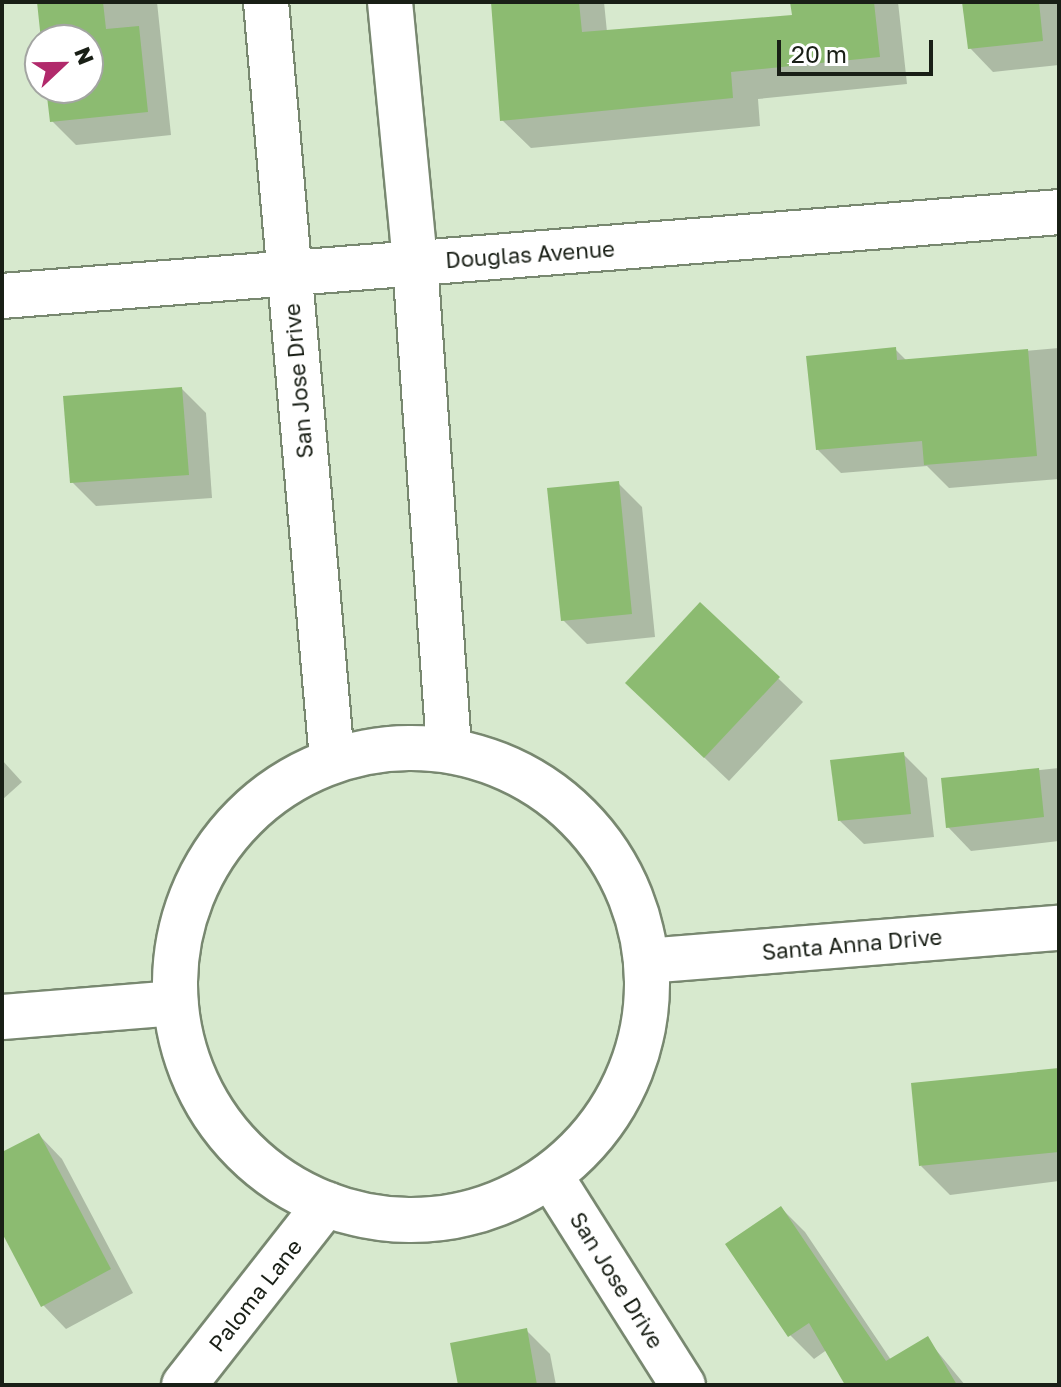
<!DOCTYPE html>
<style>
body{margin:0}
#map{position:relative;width:1061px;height:1387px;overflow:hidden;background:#d7e9ce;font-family:"Golos Text",sans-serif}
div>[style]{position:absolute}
.shadow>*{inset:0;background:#0003}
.building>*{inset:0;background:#8cbb71}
.roads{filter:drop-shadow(2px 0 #788870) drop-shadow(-2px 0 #788870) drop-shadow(0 2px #788870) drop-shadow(0 -2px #788870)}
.minor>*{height:44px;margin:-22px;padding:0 22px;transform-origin:22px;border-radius:22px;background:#fff}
.tertiary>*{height:44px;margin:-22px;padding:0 22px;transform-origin:22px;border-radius:22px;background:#fff}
.tertiary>.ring{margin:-22px;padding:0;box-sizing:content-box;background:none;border:44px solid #fff;border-radius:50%}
span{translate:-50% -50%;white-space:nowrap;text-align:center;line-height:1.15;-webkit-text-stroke:6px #fff;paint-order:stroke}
.street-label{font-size:22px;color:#191f16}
.frame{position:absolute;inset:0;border:4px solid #191f16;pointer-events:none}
.north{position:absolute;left:24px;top:24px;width:80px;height:80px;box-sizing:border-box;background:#fff;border:2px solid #a3a5a2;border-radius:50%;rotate:68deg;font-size:22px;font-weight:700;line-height:32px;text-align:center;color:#191f16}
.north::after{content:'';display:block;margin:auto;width:28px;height:36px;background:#b1296b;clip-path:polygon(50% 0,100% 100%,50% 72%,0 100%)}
.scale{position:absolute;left:777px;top:40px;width:156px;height:36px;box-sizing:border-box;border:4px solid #191f16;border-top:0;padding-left:10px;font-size:24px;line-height:28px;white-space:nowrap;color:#191f16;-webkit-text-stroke:6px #fff;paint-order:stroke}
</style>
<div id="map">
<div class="shadow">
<i style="clip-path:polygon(39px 2px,157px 2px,171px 135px,76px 145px,52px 121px,48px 88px,88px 88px,88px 40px,43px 40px)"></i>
<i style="clip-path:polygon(493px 2px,604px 2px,607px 32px,794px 16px,792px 2px,898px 2px,907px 84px,758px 99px,760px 126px,531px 148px,502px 120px)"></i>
<i style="clip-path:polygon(965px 2px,1059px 2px,1059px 65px,993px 72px,970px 48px)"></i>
<i style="clip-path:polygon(1059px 348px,1059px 479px,949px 488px,927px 466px,841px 473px,817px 449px,895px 349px,907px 361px)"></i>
<i style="clip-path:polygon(182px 389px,206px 413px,212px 498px,96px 506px,72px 482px)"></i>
<i style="clip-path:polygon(618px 483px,642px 507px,655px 637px,587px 644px,563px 620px)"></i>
<i style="clip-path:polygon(700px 604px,803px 702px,729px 781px,651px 707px)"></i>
<i style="clip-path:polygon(903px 754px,927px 778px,934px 837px,864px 844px,840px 821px)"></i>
<i style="clip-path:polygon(2px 760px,22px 782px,2px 800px)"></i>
<i style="clip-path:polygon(1059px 768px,1059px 841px,971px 851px,948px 827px,943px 780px)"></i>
<i style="clip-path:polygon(1059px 1070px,1059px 1181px,950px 1195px,921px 1166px)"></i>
<i style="clip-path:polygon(39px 1135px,62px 1159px,133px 1293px,66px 1329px,43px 1305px,2px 1229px,2px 1154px)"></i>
<i style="clip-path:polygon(781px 1208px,805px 1232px,891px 1360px,927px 1339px,965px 1385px,850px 1385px,828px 1349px,814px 1359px,790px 1335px)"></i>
<i style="clip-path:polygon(526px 1330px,550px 1354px,556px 1385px,460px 1385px)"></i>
</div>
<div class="building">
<i style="clip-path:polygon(37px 2px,103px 2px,106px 29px,139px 26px,148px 112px,50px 122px,46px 88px,88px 88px,88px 40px,41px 40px)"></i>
<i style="clip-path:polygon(491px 2px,579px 2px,582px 32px,792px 15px,790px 2px,874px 2px,880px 57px,731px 72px,733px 98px,500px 121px)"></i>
<i style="clip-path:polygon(962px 2px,1039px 2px,1043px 41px,968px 49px)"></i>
<i style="clip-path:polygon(896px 347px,897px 360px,1028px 349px,1037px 456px,924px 465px,922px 441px,816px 450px,806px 356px)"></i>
<i style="clip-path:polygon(182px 387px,189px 475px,70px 483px,63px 396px)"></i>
<i style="clip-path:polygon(619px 481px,632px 614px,561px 621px,547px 488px)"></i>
<i style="clip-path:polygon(700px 602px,780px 677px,704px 758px,625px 683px)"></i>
<i style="clip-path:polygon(904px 752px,911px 814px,838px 821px,830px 760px)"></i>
<i style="clip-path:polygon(1039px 768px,1044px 817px,946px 828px,941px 778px)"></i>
<i style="clip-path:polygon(1059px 1068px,1059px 1152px,919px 1166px,911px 1083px)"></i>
<i style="clip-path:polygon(39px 1133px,111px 1269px,41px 1307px,2px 1233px,2px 1152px)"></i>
<i style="clip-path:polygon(781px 1206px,886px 1361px,928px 1336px,957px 1385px,845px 1385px,809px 1323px,788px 1337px,725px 1244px)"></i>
<i style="clip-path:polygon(527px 1328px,537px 1385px,458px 1385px,450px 1343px)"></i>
</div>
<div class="roads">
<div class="minor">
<i style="left:2px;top:296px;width:1060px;rotate:-4.54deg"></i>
<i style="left:646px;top:961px;width:414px;rotate:-4.6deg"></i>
<i style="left:2px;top:1017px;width:174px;rotate:-4.6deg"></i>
<i style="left:550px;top:1175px;width:249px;rotate:57.7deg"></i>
</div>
<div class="tertiary">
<i style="left:266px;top:2px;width:761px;rotate:85.02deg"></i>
<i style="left:390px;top:2px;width:261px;rotate:84.5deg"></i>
<i style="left:415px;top:262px;width:489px;rotate:86deg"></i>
<i class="ring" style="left:175px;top:748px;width:428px;height:428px"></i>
<i style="left:184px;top:1385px;width:230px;rotate:-51.9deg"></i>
</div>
</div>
<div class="street-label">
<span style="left:530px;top:254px;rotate:-4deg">Douglas Avenue</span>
<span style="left:298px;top:381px;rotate:-95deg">San Jose Drive</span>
<span style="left:852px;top:944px;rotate:-5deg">Santa Anna Drive</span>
<span style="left:617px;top:1280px;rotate:58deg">San Jose Drive</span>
<span style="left:255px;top:1295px;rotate:-52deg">Paloma Lane</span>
</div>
<div class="frame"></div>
<div class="north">N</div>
<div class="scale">20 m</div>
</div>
